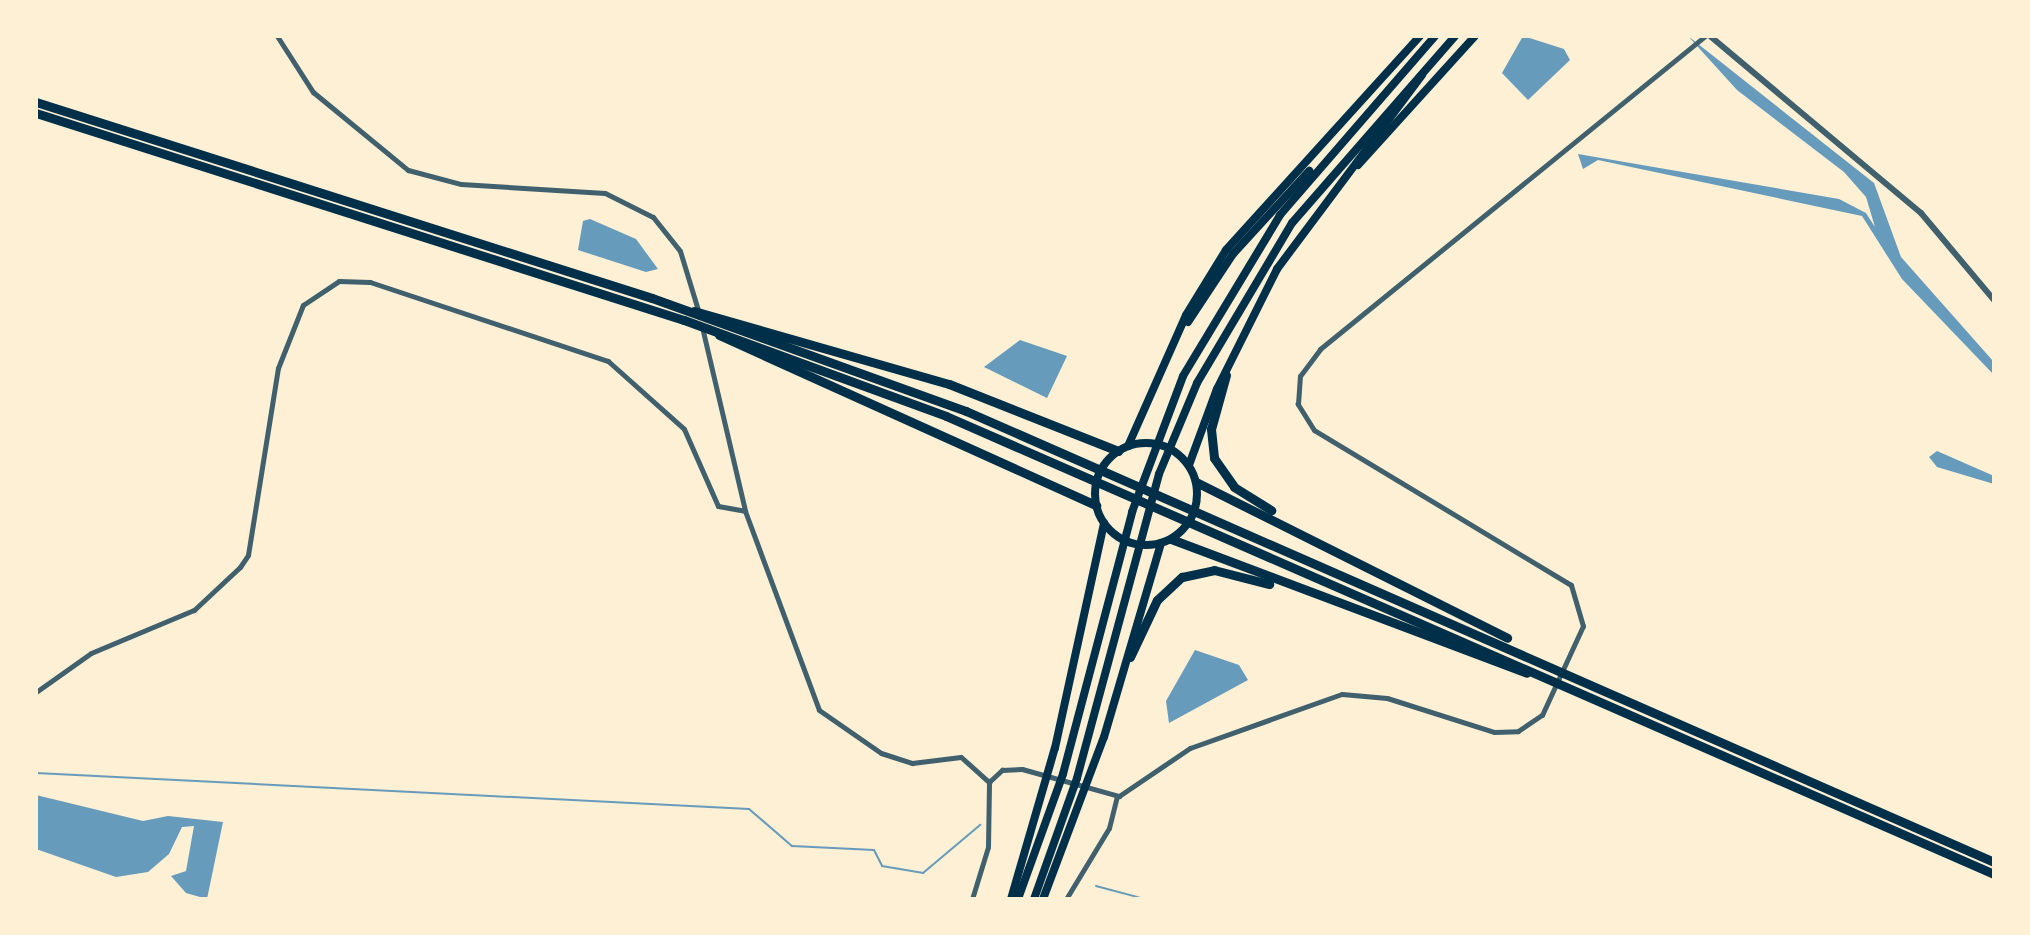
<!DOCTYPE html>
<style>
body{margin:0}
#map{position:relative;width:2030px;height:935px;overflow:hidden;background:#fdf0d5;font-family:"PT Sans Narrow",sans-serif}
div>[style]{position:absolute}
.water>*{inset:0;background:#669bbc}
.stream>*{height:2px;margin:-1px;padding:0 1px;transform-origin:1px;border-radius:1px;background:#669bbc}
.minor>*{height:5px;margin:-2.5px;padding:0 2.5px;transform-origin:2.5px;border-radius:2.5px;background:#3f606c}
.tertiary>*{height:6px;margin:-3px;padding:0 3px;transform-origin:3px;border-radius:3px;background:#3f606c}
.trunk>*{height:8px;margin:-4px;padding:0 4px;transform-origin:4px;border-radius:4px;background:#003049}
.trunk>.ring{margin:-4px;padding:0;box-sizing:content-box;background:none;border:8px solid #003049;border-radius:50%}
.motorway>*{height:9px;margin:-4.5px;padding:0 4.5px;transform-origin:4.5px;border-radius:4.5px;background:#003049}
span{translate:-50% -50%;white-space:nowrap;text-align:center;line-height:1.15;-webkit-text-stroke:8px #fdf0d5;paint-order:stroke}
.frame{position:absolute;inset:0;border:38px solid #fdf0d5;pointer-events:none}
</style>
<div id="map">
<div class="water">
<i style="clip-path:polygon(1523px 36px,1564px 49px,1570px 60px,1528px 100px,1502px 73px)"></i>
<i style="clip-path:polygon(1688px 36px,1874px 183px,1901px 257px,1993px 361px,1994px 375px,1902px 279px,1862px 216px,1598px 160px,1583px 169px,1578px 154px,1839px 199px,1866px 213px,1875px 227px,1866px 197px,1844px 172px,1737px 90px)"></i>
<i style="clip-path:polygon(590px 219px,636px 239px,658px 269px,646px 272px,578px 250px,583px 221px)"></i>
<i style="clip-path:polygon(1020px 340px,1067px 356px,1047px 398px,984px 367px)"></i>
<i style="clip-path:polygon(1937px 451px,1994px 476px,1994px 484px,1937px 467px,1929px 457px)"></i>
<i style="clip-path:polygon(1195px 650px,1239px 665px,1248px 680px,1169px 723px,1166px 701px)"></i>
<i style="clip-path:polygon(36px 795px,143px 821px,168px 816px,223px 822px,207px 899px,186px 893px,171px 876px,186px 871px,194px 826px,182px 827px,169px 854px,148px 872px,116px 877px,36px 849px)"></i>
</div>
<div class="stream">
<i style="left:36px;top:773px;width:714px;rotate:2.89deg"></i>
<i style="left:749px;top:809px;width:57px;rotate:40.7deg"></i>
<i style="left:792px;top:846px;width:82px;rotate:2.8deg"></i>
<i style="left:874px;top:850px;width:18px;rotate:63deg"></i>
<i style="left:882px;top:866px;width:42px;rotate:9.7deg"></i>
<i style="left:923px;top:873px;width:75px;rotate:-40.1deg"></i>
<i style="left:1096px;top:886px;width:51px;rotate:14.9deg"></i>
</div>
<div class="minor">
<i style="left:277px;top:36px;width:67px;rotate:57.3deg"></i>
<i style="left:313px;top:92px;width:123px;rotate:39.4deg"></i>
<i style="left:408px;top:170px;width:55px;rotate:14.8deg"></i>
<i style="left:461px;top:184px;width:144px;rotate:3.6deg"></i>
<i style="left:605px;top:193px;width:54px;rotate:26.6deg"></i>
<i style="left:653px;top:217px;width:43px;rotate:51.5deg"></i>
<i style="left:680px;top:251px;width:65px;rotate:73deg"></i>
<i style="left:702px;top:327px;width:189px;rotate:76.8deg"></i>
<i style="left:745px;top:511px;width:212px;rotate:69.6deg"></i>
<i style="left:819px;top:710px;width:75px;rotate:34.7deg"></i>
<i style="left:881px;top:753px;width:33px;rotate:18deg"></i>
<i style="left:912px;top:763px;width:49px;rotate:-7deg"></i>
<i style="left:961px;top:757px;width:38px;rotate:42deg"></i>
<i style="left:36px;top:692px;width:67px;rotate:-35.3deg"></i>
<i style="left:91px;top:653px;width:112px;rotate:-22.7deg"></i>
<i style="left:194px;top:610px;width:63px;rotate:-43.1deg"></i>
<i style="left:240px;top:567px;width:14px;rotate:-56deg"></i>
<i style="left:248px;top:555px;width:189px;rotate:-80.9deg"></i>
<i style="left:278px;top:368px;width:68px;rotate:-68.4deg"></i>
<i style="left:303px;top:305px;width:43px;rotate:-33.7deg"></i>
<i style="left:339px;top:281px;width:31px;rotate:2deg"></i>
<i style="left:370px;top:282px;width:251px;rotate:18.4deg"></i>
<i style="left:608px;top:361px;width:102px;rotate:41.8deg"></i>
<i style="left:684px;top:429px;width:84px;rotate:66.2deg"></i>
<i style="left:718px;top:506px;width:27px;rotate:10deg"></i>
<i style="left:989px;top:782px;width:18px;rotate:-43deg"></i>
<i style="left:1002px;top:770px;width:20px;rotate:-3deg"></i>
<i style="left:1022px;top:769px;width:101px;rotate:15.6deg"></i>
<i style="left:1119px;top:796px;width:86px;rotate:-34.1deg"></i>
<i style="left:1190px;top:748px;width:161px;rotate:-19.6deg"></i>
<i style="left:1342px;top:694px;width:45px;rotate:5.1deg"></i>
<i style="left:1387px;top:698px;width:112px;rotate:17.6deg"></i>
<i style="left:1494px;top:732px;width:24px;rotate:-2deg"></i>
<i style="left:1518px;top:731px;width:29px;rotate:-34deg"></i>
<i style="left:1542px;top:715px;width:98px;rotate:-65.3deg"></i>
<i style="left:1583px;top:626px;width:43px;rotate:-106.3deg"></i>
<i style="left:1571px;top:585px;width:300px;rotate:-148.9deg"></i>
<i style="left:1314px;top:430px;width:31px;rotate:-122deg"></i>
<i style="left:1298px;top:404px;width:28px;rotate:-86deg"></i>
<i style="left:1300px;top:376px;width:34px;rotate:-53deg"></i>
<i style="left:1320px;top:349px;width:496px;rotate:-39.1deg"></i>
<i style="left:972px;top:899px;width:54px;rotate:-72.9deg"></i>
<i style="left:988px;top:847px;width:65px;rotate:-89.1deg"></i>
<i style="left:1066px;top:899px;width:83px;rotate:-58.8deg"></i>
<i style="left:1109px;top:828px;width:33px;rotate:-76deg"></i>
</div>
<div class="tertiary">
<i style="left:1710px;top:36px;width:275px;rotate:40deg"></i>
<i style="left:1921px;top:213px;width:114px;rotate:50deg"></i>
</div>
<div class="trunk">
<i style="left:1358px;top:165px;width:174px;rotate:-47.8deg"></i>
<i style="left:1188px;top:322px;width:82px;rotate:-56.5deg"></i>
<i style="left:1233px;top:254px;width:113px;rotate:-47.5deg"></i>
<i class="ring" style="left:1095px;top:443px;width:94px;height:94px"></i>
<i style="left:1128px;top:446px;width:143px;rotate:-66.1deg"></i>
<i style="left:1186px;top:315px;width:76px;rotate:-58.4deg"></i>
<i style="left:1226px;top:250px;width:289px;rotate:-47.8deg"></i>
<i style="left:1189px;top:465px;width:81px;rotate:-69.8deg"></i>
<i style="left:1217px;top:389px;width:134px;rotate:-63.4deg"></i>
<i style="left:1277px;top:269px;width:242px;rotate:-53.2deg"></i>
<i style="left:1011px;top:899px;width:157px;rotate:-73.8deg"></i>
<i style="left:1055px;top:748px;width:230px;rotate:-77.7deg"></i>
<i style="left:1018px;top:899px;width:133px;rotate:-70.2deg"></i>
<i style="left:1063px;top:774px;width:271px;rotate:-75.2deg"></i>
<i style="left:1132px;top:512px;width:145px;rotate:-69.4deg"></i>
<i style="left:1183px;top:376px;width:188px;rotate:-58.9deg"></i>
<i style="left:1280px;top:215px;width:237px;rotate:-49.1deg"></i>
<i style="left:1034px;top:899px;width:128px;rotate:-70.4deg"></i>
<i style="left:1077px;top:778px;width:315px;rotate:-74.9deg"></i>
<i style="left:1159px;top:474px;width:99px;rotate:-67.3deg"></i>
<i style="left:1197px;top:383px;width:186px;rotate:-59.3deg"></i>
<i style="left:1292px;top:223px;width:248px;rotate:-48.9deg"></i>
<i style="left:1043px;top:899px;width:173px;rotate:-69.4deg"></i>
<i style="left:1104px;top:737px;width:202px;rotate:-73.6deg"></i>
</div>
<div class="motorway">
<i style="left:36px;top:102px;width:646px;rotate:17.65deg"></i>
<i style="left:652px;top:298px;width:334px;rotate:19.8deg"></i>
<i style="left:966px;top:411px;width:1123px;rotate:23.69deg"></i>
<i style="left:36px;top:113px;width:680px;rotate:17.72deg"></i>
<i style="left:684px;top:320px;width:279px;rotate:20.1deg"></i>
<i style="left:946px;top:416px;width:1144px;rotate:23.61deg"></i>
<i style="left:694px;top:311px;width:265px;rotate:16deg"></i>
<i style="left:949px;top:384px;width:182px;rotate:21.6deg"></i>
<i style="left:719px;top:335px;width:414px;rotate:24.3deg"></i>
<i style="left:1226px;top:375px;width:56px;rotate:105.5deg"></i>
<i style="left:1211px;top:429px;width:29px;rotate:84deg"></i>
<i style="left:1214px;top:458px;width:35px;rotate:55deg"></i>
<i style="left:1234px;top:487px;width:44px;rotate:31.9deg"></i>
<i style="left:1196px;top:482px;width:348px;rotate:26.6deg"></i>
<i style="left:1171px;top:539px;width:380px;rotate:20.6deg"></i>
<i style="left:1130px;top:657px;width:63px;rotate:-64.7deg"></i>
<i style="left:1157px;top:600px;width:34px;rotate:-43deg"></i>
<i style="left:1182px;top:577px;width:33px;rotate:-12deg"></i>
<i style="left:1214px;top:570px;width:57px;rotate:14.3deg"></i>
</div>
<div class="frame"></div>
</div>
